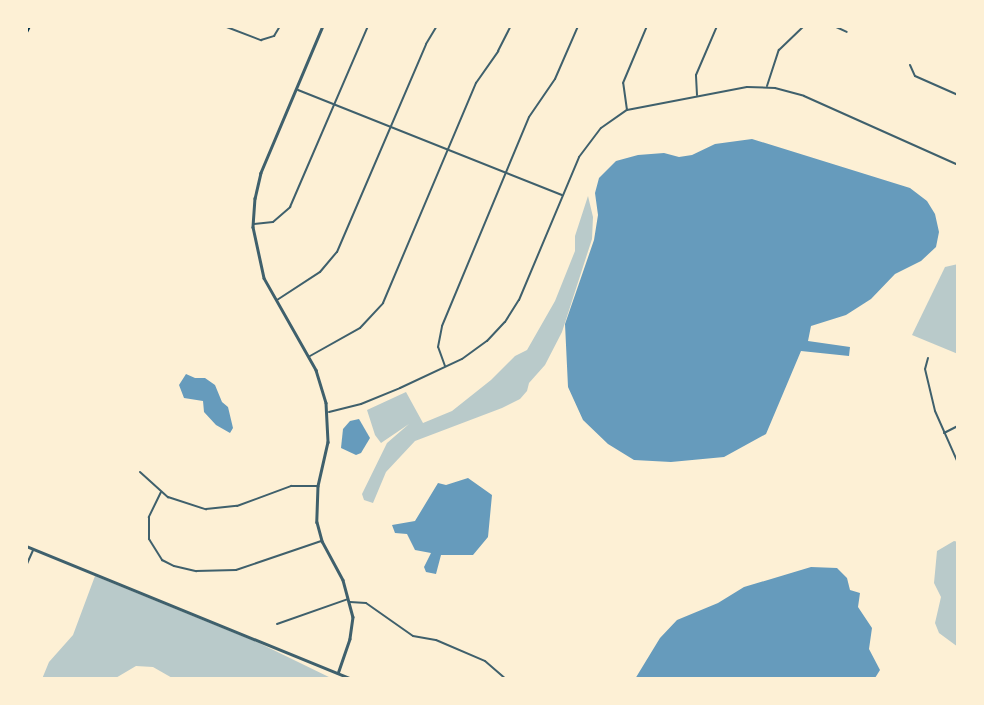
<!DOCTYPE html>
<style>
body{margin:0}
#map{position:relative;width:984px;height:705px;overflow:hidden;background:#fdf0d5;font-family:Lato,sans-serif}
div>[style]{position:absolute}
.green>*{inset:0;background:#b9caca}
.water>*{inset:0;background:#669bbc}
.minor>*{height:2px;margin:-1px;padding:0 1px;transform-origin:1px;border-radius:1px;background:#3f606c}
.tertiary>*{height:2.5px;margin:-1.25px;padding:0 1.25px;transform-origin:1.25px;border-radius:1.25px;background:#3f606c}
.secondary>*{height:2.5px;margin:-1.25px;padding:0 1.25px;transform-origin:1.25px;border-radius:1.25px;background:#003049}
span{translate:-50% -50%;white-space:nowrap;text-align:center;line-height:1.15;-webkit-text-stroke:7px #fdf0d5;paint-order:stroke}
.frame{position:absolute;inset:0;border:28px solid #fdf0d5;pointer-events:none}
</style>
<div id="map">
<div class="green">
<i style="clip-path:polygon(588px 196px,593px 217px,592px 239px,562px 332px,545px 365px,529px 383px,527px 391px,520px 399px,502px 408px,415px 441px,386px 472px,373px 503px,364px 500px,362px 494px,387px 443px,409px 424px,381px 443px,375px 435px,367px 410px,406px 392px,423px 423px,452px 411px,491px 380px,515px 356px,527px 350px,555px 301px,575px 251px,575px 236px)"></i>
<i style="clip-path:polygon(958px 264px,958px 354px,912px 335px,945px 267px)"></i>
<i style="clip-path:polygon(954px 541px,958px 542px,958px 647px,939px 633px,935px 623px,941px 597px,934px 583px,937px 551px)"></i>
<i style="clip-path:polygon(95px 576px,259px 643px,333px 679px,174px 679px,153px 667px,136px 666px,114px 679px,42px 679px,49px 662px,73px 635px)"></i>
</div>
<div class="water">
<i style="clip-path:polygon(752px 139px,910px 188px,927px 201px,935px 214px,939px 232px,936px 247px,921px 261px,895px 274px,871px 299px,846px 315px,811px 326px,808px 341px,850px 347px,849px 356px,801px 351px,766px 434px,724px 457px,671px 462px,634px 460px,608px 444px,583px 420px,568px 387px,565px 324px,594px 240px,598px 215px,595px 193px,599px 178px,616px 161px,638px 155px,664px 153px,679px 157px,692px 155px,715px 144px)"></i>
<i style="clip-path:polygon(186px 374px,195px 378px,205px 378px,215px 385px,222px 402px,228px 407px,233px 428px,230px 433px,216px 425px,204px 412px,203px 401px,184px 398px,179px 385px)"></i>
<i style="clip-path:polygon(359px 419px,370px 438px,361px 453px,356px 455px,341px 448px,343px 429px,350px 421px)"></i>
<i style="clip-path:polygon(468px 478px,492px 495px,488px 537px,473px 555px,441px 555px,436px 574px,426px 572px,424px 567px,431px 553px,415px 550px,407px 534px,395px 533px,392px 525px,415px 521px,438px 483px,446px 485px)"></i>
<i style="clip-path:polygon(811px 567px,837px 568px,847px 578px,850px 590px,860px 593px,858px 607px,872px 628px,869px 649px,880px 670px,875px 678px,635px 679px,660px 638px,677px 620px,718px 603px,744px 587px)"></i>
</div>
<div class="minor">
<i style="left:224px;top:26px;width:40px;rotate:21deg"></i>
<i style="left:261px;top:40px;width:14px;rotate:-17deg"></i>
<i style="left:274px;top:36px;width:12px;rotate:-59deg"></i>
<i style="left:834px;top:26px;width:14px;rotate:25deg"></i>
<i style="left:910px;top:65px;width:12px;rotate:66deg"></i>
<i style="left:915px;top:76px;width:47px;rotate:23.8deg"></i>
<i style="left:767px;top:86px;width:38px;rotate:-72deg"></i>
<i style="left:779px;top:50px;width:35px;rotate:-44deg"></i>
<i style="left:298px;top:90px;width:284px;rotate:21.7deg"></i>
<i style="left:697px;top:95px;width:20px;rotate:-93deg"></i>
<i style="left:696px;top:75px;width:53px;rotate:-66.8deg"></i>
<i style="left:627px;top:110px;width:27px;rotate:-98deg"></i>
<i style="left:623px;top:83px;width:62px;rotate:-67.2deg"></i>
<i style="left:254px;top:224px;width:19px;rotate:-6deg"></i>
<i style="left:273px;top:222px;width:23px;rotate:-41deg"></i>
<i style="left:290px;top:207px;width:197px;rotate:-66.7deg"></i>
<i style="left:277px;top:300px;width:51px;rotate:-33.1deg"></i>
<i style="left:320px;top:272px;width:26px;rotate:-50deg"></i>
<i style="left:337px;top:252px;width:226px;rotate:-66.8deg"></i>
<i style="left:426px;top:44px;width:21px;rotate:-59deg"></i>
<i style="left:310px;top:356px;width:57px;rotate:-29.2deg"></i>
<i style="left:360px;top:328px;width:34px;rotate:-47deg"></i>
<i style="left:383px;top:303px;width:239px;rotate:-67.1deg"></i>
<i style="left:476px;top:83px;width:39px;rotate:-55deg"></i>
<i style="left:498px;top:51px;width:28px;rotate:-63deg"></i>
<i style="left:928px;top:358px;width:11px;rotate:105deg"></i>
<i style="left:925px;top:369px;width:43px;rotate:76.6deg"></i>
<i style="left:935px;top:411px;width:57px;rotate:66.1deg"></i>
<i style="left:445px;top:366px;width:20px;rotate:-110deg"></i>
<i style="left:438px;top:347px;width:21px;rotate:-79deg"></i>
<i style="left:442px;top:326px;width:226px;rotate:-67.4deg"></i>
<i style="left:529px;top:117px;width:46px;rotate:-55.6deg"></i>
<i style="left:555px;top:79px;width:58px;rotate:-66.5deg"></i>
<i style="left:329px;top:412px;width:33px;rotate:-14deg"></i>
<i style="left:361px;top:404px;width:42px;rotate:-22.3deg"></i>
<i style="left:400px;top:388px;width:68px;rotate:-25.1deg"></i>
<i style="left:462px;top:359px;width:31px;rotate:-36deg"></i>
<i style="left:487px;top:341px;width:26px;rotate:-47deg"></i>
<i style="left:505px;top:322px;width:26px;rotate:-58deg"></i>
<i style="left:519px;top:300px;width:155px;rotate:-67.2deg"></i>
<i style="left:579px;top:157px;width:36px;rotate:-53deg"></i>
<i style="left:601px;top:128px;width:32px;rotate:-35deg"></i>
<i style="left:627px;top:110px;width:122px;rotate:-10.9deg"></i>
<i style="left:747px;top:87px;width:28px;rotate:2deg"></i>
<i style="left:775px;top:88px;width:30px;rotate:15deg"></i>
<i style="left:804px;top:96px;width:169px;rotate:24.1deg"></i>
<i style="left:944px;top:433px;width:16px;rotate:-27deg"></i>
<i style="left:140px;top:472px;width:38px;rotate:42deg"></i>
<i style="left:168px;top:497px;width:40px;rotate:18deg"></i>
<i style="left:206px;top:509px;width:31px;rotate:-6deg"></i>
<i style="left:237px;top:506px;width:58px;rotate:-20.3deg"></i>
<i style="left:291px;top:486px;width:26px"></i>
<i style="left:161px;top:492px;width:28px;rotate:116deg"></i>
<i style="left:149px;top:517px;width:22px;rotate:90deg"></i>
<i style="left:149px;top:539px;width:25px;rotate:58deg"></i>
<i style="left:162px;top:560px;width:13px;rotate:27deg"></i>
<i style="left:174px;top:566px;width:23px;rotate:13deg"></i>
<i style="left:196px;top:571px;width:40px;rotate:-1.4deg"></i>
<i style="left:236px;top:570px;width:90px;rotate:-18.8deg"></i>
<i style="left:26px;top:566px;width:17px;rotate:-66deg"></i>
<i style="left:350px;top:602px;width:16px;rotate:4deg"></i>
<i style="left:366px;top:603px;width:57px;rotate:35.1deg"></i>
<i style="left:413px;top:636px;width:23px;rotate:10deg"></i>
<i style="left:436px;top:640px;width:53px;rotate:23.2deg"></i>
<i style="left:485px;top:661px;width:28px;rotate:41deg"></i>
<i style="left:277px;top:624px;width:75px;rotate:-19.4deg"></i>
</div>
<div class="tertiary">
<i style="left:323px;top:26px;width:160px;rotate:112.9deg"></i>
<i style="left:261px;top:173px;width:26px;rotate:103deg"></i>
<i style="left:255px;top:198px;width:29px;rotate:94deg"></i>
<i style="left:253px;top:227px;width:52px;rotate:77.8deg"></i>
<i style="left:264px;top:278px;width:106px;rotate:60.5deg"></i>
<i style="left:316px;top:370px;width:34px;rotate:73deg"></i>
<i style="left:326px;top:403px;width:39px;rotate:87deg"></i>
<i style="left:328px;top:442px;width:45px;rotate:102.8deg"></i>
<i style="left:318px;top:486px;width:36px;rotate:92deg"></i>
<i style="left:317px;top:522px;width:20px;rotate:75deg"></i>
<i style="left:322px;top:541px;width:44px;rotate:61.7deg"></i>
<i style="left:343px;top:580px;width:38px;rotate:75deg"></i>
<i style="left:353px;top:617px;width:22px;rotate:98deg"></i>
<i style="left:350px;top:639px;width:36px;rotate:109deg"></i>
<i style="left:26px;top:546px;width:352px;rotate:22.2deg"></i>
</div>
<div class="secondary">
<i style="left:26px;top:32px;width:7px;rotate:-63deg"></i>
</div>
<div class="frame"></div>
</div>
